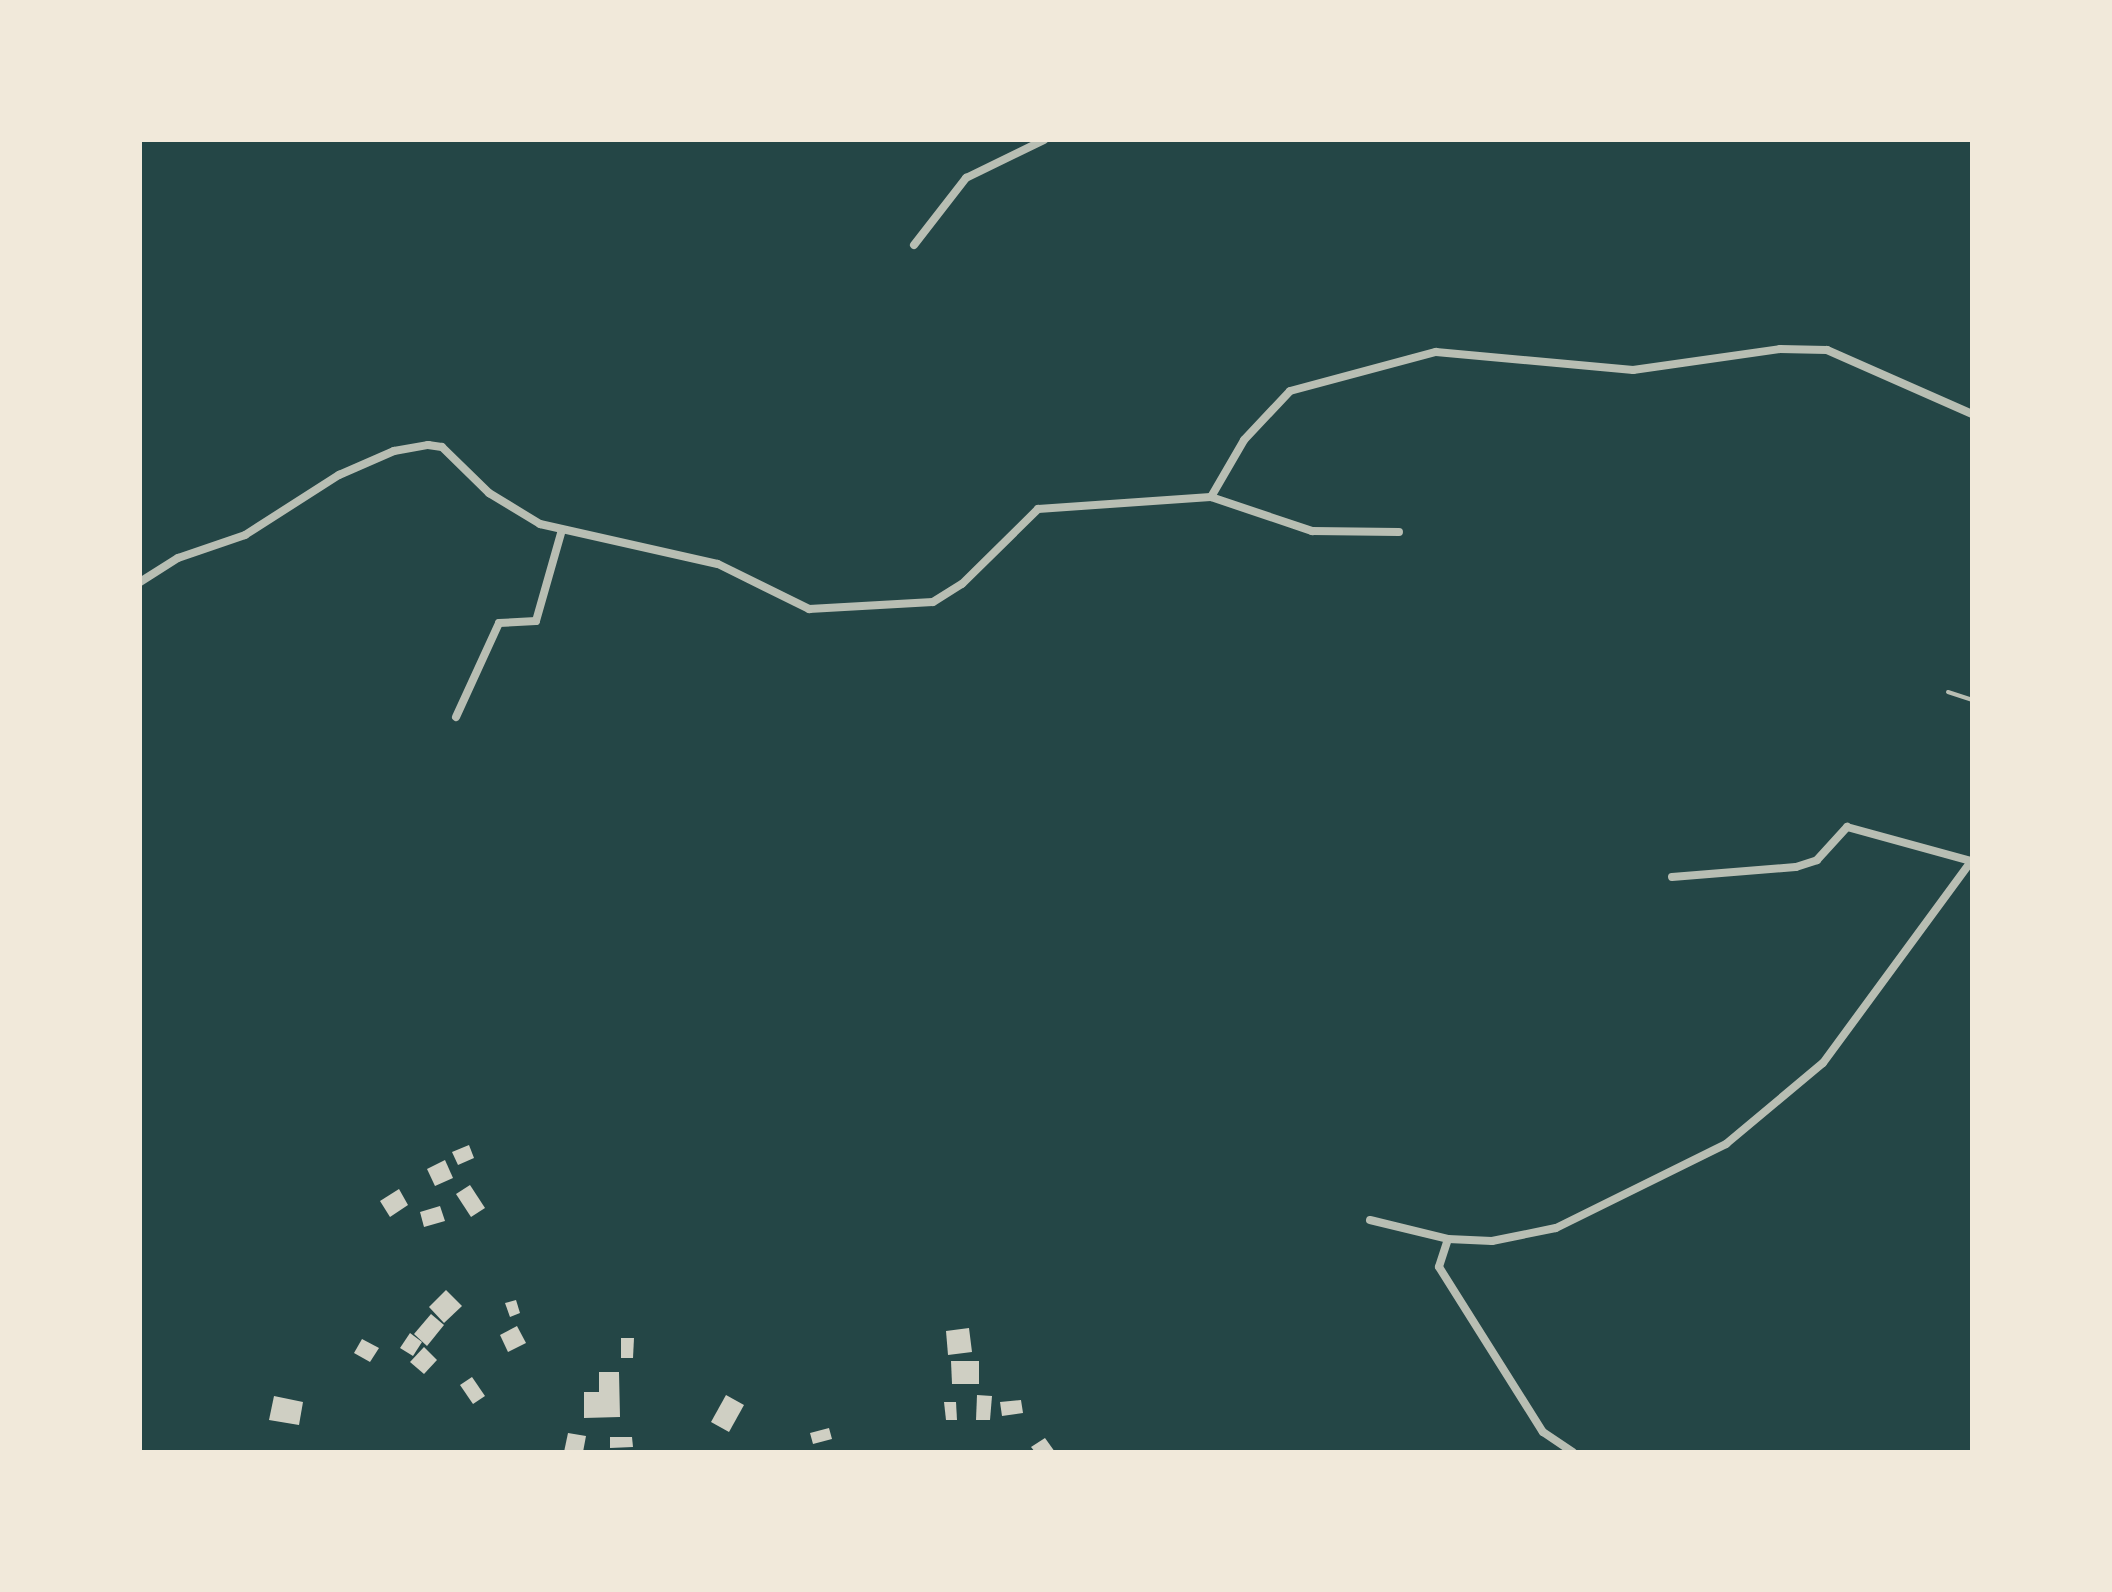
<!DOCTYPE html>
<style>
body{margin:0}
#map{position:relative;width:2112px;height:1592px;overflow:hidden;background:#0f3d3e;font-family:"Fira Sans",sans-serif}
div>[style]{position:absolute}
.green>*{inset:0;background:#244646}
.building>*{inset:0;background:#cfcfc3}
.service>*{height:4px;margin:-2px;padding:0 2px;transform-origin:2px;border-radius:2px;background:#b8beb3}
.minor>*{height:8px;margin:-4px;padding:0 4px;transform-origin:4px;border-radius:4px;background:#b8beb3}
span{translate:-50% -50%;white-space:nowrap;text-align:center;line-height:1.15;-webkit-text-stroke:10px #f1e9da;paint-order:stroke}
.frame{position:absolute;inset:0;border:142px solid #f1e9da;pointer-events:none}
</style>
<div id="map">
<div class="green">
<i style="clip-path:polygon(140px 140px,1972px 140px,1972px 1452px,140px 1452px)"></i>
</div>
<div class="building">
<i style="clip-path:polygon(469px 1145px,474px 1158px,458px 1165px,452px 1152px)"></i>
<i style="clip-path:polygon(445px 1160px,453px 1178px,435px 1186px,427px 1169px)"></i>
<i style="clip-path:polygon(470px 1185px,485px 1208px,471px 1217px,456px 1194px)"></i>
<i style="clip-path:polygon(399px 1189px,408px 1205px,390px 1217px,380px 1201px)"></i>
<i style="clip-path:polygon(440px 1206px,445px 1221px,424px 1227px,420px 1212px)"></i>
<i style="clip-path:polygon(446px 1290px,462px 1306px,444px 1323px,429px 1307px)"></i>
<i style="clip-path:polygon(516px 1300px,520px 1313px,510px 1317px,505px 1303px)"></i>
<i style="clip-path:polygon(431px 1314px,444px 1325px,427px 1346px,414px 1334px)"></i>
<i style="clip-path:polygon(517px 1326px,526px 1343px,508px 1352px,500px 1335px)"></i>
<i style="clip-path:polygon(969px 1328px,972px 1352px,948px 1355px,946px 1331px)"></i>
<i style="clip-path:polygon(410px 1333px,422px 1342px,413px 1356px,400px 1348px)"></i>
<i style="clip-path:polygon(621px 1338px,634px 1338px,633px 1358px,621px 1358px)"></i>
<i style="clip-path:polygon(362px 1339px,379px 1348px,370px 1362px,354px 1353px)"></i>
<i style="clip-path:polygon(424px 1347px,437px 1360px,424px 1374px,410px 1362px)"></i>
<i style="clip-path:polygon(951px 1361px,979px 1361px,979px 1384px,952px 1384px)"></i>
<i style="clip-path:polygon(599px 1372px,619px 1372px,620px 1417px,584px 1418px,584px 1392px,599px 1392px)"></i>
<i style="clip-path:polygon(472px 1377px,485px 1396px,473px 1404px,460px 1385px)"></i>
<i style="clip-path:polygon(726px 1395px,744px 1405px,729px 1432px,711px 1422px)"></i>
<i style="clip-path:polygon(977px 1395px,992px 1396px,990px 1420px,976px 1420px)"></i>
<i style="clip-path:polygon(274px 1396px,303px 1402px,299px 1425px,269px 1420px)"></i>
<i style="clip-path:polygon(1021px 1400px,1023px 1413px,1002px 1416px,1000px 1402px)"></i>
<i style="clip-path:polygon(944px 1402px,956px 1402px,957px 1420px,946px 1420px)"></i>
<i style="clip-path:polygon(829px 1428px,832px 1439px,813px 1444px,810px 1433px)"></i>
<i style="clip-path:polygon(568px 1433px,586px 1436px,583px 1452px,564px 1452px)"></i>
<i style="clip-path:polygon(610px 1437px,632px 1437px,633px 1447px,610px 1448px)"></i>
<i style="clip-path:polygon(1045px 1438px,1055px 1452px,1035px 1452px,1031px 1447px)"></i>
</div>
<div class="service">
<i style="left:1948px;top:692px;width:25px;rotate:18deg"></i>
</div>
<div class="minor">
<i style="left:914px;top:245px;width:85px;rotate:-52.2deg"></i>
<i style="left:966px;top:178px;width:87px;rotate:-26deg"></i>
<i style="left:1211px;top:497px;width:107px;rotate:18.6deg"></i>
<i style="left:1312px;top:531px;width:87px;rotate:0.7deg"></i>
<i style="left:140px;top:582px;width:45px;rotate:-32.3deg"></i>
<i style="left:178px;top:558px;width:71px;rotate:-18.9deg"></i>
<i style="left:245px;top:535px;width:112px;rotate:-32.6deg"></i>
<i style="left:339px;top:475px;width:60px;rotate:-23.6deg"></i>
<i style="left:394px;top:451px;width:35px;rotate:-10deg"></i>
<i style="left:428px;top:445px;width:14px;rotate:8deg"></i>
<i style="left:442px;top:447px;width:66px;rotate:44.4deg"></i>
<i style="left:489px;top:493px;width:60px;rotate:31.3deg"></i>
<i style="left:540px;top:524px;width:182px;rotate:12.7deg"></i>
<i style="left:718px;top:564px;width:102px;rotate:26.3deg"></i>
<i style="left:809px;top:609px;width:124px;rotate:-3.2deg"></i>
<i style="left:933px;top:602px;width:34px;rotate:-32deg"></i>
<i style="left:962px;top:584px;width:107px;rotate:-44.6deg"></i>
<i style="left:1038px;top:509px;width:173px;rotate:-4deg"></i>
<i style="left:1211px;top:497px;width:66px;rotate:-59.9deg"></i>
<i style="left:1244px;top:440px;width:67px;rotate:-46.8deg"></i>
<i style="left:1290px;top:391px;width:151px;rotate:-15deg"></i>
<i style="left:1436px;top:352px;width:198px;rotate:5.2deg"></i>
<i style="left:1633px;top:370px;width:148px;rotate:-8.1deg"></i>
<i style="left:1780px;top:349px;width:47px;rotate:1.2deg"></i>
<i style="left:1827px;top:350px;width:158px;rotate:23.8deg"></i>
<i style="left:456px;top:717px;width:103px;rotate:-65.4deg"></i>
<i style="left:499px;top:623px;width:37px;rotate:-3deg"></i>
<i style="left:536px;top:621px;width:95px;rotate:-74.1deg"></i>
<i style="left:1672px;top:877px;width:124px;rotate:-4.6deg"></i>
<i style="left:1796px;top:867px;width:22px;rotate:-18deg"></i>
<i style="left:1817px;top:860px;width:45px;rotate:-47.7deg"></i>
<i style="left:1847px;top:827px;width:129px;rotate:15.3deg"></i>
<i style="left:1370px;top:1220px;width:80px;rotate:13.7deg"></i>
<i style="left:1448px;top:1239px;width:44px;rotate:2.6deg"></i>
<i style="left:1492px;top:1241px;width:65px;rotate:-11.5deg"></i>
<i style="left:1556px;top:1228px;width:190px;rotate:-26.3deg"></i>
<i style="left:1726px;top:1144px;width:126px;rotate:-39.9deg"></i>
<i style="left:1823px;top:1063px;width:252px;rotate:-53.7deg"></i>
<i style="left:1448px;top:1239px;width:29px;rotate:108deg"></i>
<i style="left:1439px;top:1267px;width:195px;rotate:57.8deg"></i>
<i style="left:1543px;top:1432px;width:36px;rotate:34deg"></i>
</div>
<div class="frame"></div>
</div>
